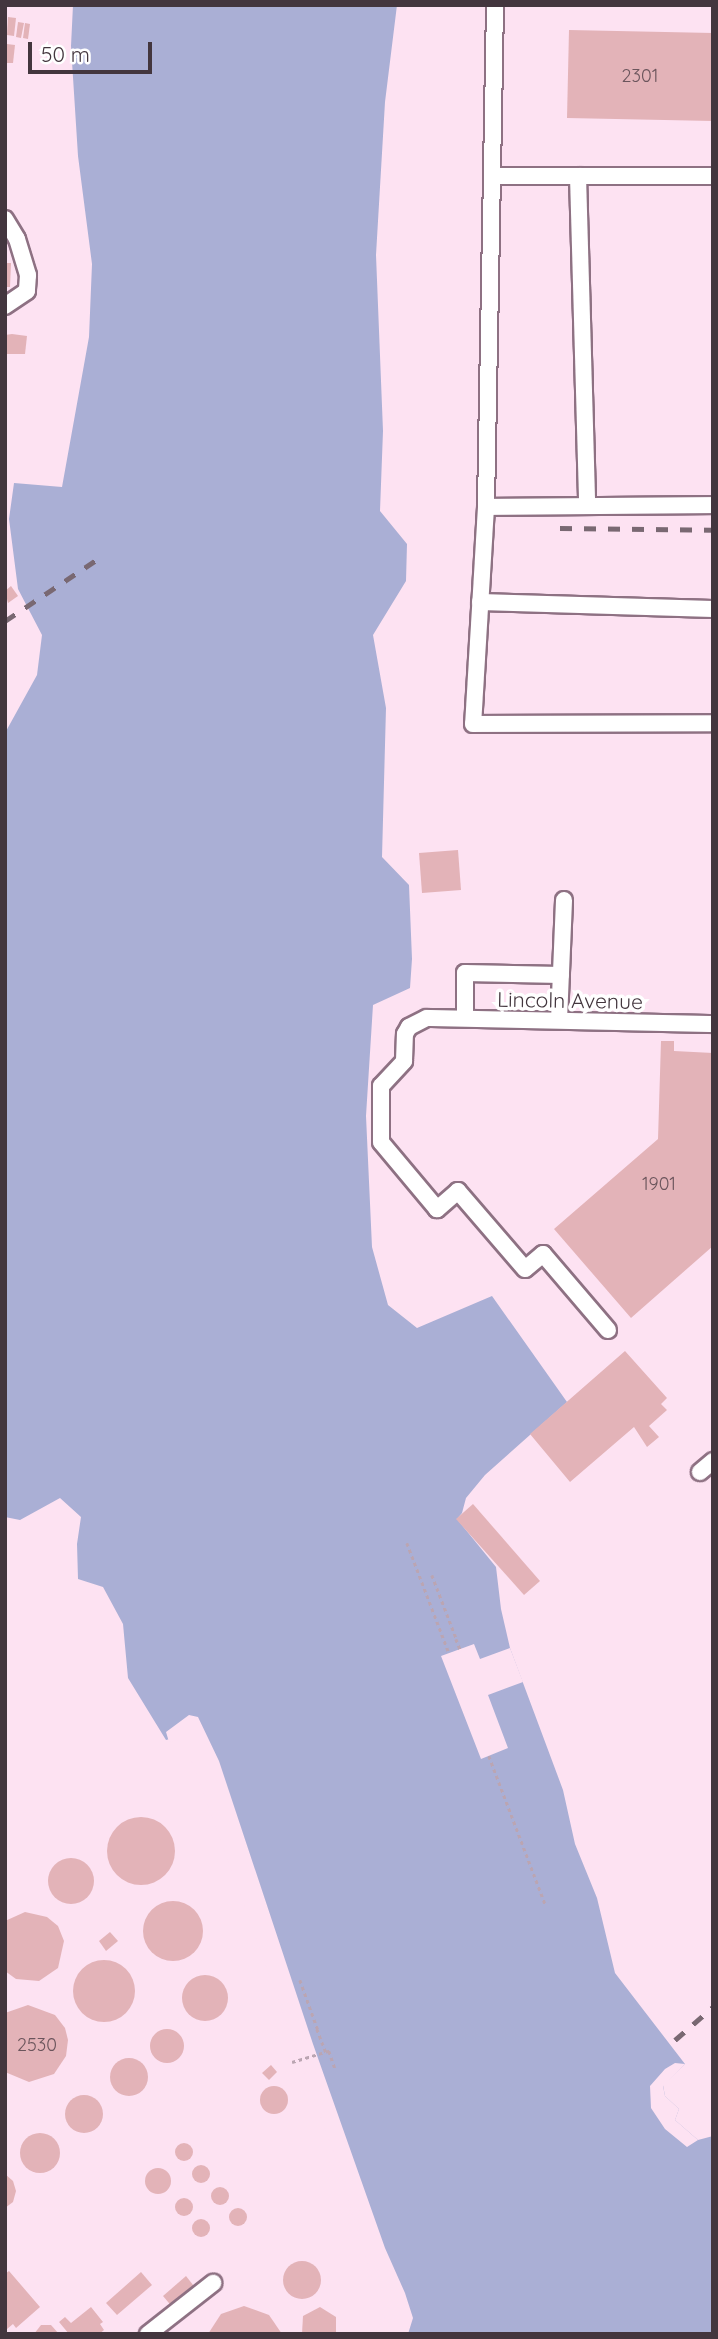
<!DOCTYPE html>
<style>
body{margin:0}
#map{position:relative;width:718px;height:2339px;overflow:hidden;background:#fde2f2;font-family:Quicksand,sans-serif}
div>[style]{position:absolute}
.water>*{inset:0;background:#aaafd5}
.pier>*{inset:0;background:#fde2f2}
.building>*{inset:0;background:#e3b3b8}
.round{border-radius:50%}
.path>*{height:2.5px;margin-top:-1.25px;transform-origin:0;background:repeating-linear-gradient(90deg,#bba5b2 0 3.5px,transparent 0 7px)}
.roads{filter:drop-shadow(2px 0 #8e7183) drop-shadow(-2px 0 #8e7183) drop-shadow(0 2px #8e7183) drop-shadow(0 -2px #8e7183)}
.minor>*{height:16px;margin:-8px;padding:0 8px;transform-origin:8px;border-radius:8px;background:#fff}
.rail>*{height:5px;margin-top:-2.5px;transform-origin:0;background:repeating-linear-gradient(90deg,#796872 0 12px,transparent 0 24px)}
span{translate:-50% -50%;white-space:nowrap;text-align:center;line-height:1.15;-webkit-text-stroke:7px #fff;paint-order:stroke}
.number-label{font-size:18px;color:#6b555c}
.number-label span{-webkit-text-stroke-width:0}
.street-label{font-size:21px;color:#43363e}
.frame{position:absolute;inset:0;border:7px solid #43363e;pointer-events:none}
.scale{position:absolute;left:28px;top:42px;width:124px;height:32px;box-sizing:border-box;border:4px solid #43363e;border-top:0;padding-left:9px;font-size:21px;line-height:24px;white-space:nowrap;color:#43363e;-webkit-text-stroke:5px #fff;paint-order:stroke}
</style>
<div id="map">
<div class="water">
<i style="clip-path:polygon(73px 5px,397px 5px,385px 102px,376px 255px,383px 431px,380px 511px,407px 544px,406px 581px,373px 635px,386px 708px,382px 857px,409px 885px,412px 959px,410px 988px,373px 1005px,366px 1116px,372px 1247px,388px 1305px,417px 1328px,492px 1296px,567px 1402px,485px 1475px,466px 1498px,462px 1513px,457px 1519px,496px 1567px,501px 1609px,510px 1648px,563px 1790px,575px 1844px,597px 1898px,615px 1973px,685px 2064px,663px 2085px,665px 2096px,679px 2109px,675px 2120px,698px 2140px,713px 2136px,713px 2334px,375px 2334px,389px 2322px,320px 2103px,193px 1756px,181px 1736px,166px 1740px,128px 1678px,123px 1624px,103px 1587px,78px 1579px,77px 1544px,81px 1517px,60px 1498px,20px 1520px,5px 1517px,5px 733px,37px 675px,42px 635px,18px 589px,9px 519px,14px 483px,62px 487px,89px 337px,92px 264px,78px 156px,71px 46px)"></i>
</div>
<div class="pier">
<i style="clip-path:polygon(474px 1644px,480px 1659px,510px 1648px,523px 1682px,488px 1695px,508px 1748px,481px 1759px,441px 1656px)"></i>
<i style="clip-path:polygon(189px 1715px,198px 1717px,219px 1761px,313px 2044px,385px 2248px,405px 2293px,413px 2318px,408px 2334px,372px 2334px,385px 2320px,335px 2156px,190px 1757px,179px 1740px,169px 1742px,166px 1732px)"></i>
<i style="clip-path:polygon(675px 2063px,685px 2064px,663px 2086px,665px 2096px,679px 2109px,675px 2120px,698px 2140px,687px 2147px,665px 2129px,651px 2108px,650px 2086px,665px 2069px)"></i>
</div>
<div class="building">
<i style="clip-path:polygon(8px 17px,16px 18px,14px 36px,7px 35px)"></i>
<i style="clip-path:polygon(18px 22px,24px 23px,21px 38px,16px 37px)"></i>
<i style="clip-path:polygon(25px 23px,30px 24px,28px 39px,23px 38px)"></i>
<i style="clip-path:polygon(569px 30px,713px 33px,713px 121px,567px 118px)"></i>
<i style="clip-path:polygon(7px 44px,15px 45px,13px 63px,6px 63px)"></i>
<i style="clip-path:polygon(5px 263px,11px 263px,10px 287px,5px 287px)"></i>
<i style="clip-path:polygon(12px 334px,27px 336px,25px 354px,5px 354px,5px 335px)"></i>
<i style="clip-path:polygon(11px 586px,18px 596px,8px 603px,5px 591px)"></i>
<i style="clip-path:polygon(458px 850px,461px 890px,422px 893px,419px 853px)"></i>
<i style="clip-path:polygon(661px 1041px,674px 1041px,674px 1051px,713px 1053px,713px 1246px,631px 1318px,554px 1229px,658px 1139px)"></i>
<i style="clip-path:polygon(625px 1351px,667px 1398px,661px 1404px,667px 1410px,649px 1426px,659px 1437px,647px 1447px,634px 1427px,570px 1482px,530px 1434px)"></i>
<i style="clip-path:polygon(473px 1504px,540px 1581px,524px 1595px,456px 1519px)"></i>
<i class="round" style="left:107px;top:1817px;width:68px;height:68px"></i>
<i class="round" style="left:48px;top:1858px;width:46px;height:46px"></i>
<i class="round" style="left:143px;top:1901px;width:60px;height:60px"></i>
<i style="clip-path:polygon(25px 1912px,47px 1917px,58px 1926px,64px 1941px,58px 1968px,39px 1981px,16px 1979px,5px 1971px,5px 1921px)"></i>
<i style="clip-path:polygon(110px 1932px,118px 1941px,106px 1951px,99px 1941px)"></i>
<i class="round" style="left:73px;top:1960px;width:62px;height:62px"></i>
<i class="round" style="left:182px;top:1975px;width:46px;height:46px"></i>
<i style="clip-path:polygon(28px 2005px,55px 2015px,65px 2028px,68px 2040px,66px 2056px,54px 2074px,29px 2082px,5px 2072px,5px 2013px)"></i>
<i class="round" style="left:150px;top:2029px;width:34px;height:34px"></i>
<i class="round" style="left:110px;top:2058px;width:38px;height:38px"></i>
<i style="clip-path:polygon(271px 2065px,277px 2072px,269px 2080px,262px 2073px)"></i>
<i class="round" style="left:260px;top:2086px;width:28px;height:28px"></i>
<i class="round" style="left:65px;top:2095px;width:38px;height:38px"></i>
<i class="round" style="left:20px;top:2133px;width:40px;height:40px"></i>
<i class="round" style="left:175px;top:2143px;width:18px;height:18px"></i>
<i class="round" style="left:192px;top:2165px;width:18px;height:18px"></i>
<i class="round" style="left:145px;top:2168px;width:26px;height:26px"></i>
<i style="clip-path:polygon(5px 2174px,13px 2181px,16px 2191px,13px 2202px,5px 2208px)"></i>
<i class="round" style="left:211px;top:2187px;width:18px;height:18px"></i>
<i class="round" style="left:175px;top:2198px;width:18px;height:18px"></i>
<i class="round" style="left:229px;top:2208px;width:18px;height:18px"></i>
<i class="round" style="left:192px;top:2219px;width:18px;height:18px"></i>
<i class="round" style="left:283px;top:2261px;width:38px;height:38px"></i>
<i style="clip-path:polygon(9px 2271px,40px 2307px,16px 2328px,13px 2324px,7px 2329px,5px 2274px)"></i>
<i style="clip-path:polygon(141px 2272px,152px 2285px,117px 2315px,106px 2303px)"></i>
<i style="clip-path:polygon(186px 2276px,197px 2290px,174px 2309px,163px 2296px)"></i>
<i style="clip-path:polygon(244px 2306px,269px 2315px,282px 2334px,208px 2334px,221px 2314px)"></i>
<i style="clip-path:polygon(91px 2307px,103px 2322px,100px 2324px,104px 2330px,99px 2334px,69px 2334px,59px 2322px,65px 2317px,71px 2323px)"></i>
<i style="clip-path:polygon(320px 2307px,336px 2317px,336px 2334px,302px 2334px,303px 2316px)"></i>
<i style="clip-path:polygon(41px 2325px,51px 2325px,59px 2334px,34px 2334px)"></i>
</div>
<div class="path">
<i style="left:407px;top:1543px;width:118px;rotate:69.1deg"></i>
<i style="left:432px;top:1575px;width:70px;rotate:69deg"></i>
<i style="left:456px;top:1639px;width:11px;rotate:68deg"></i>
<i style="left:489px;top:1756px;width:160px;rotate:69.2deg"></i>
<i style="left:300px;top:1980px;width:53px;rotate:70.2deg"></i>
<i style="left:317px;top:2029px;width:25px;rotate:69deg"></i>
<i style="left:292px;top:2062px;width:39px;rotate:-17deg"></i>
<i style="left:329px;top:2051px;width:18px;rotate:71deg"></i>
</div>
<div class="roads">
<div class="minor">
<i style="left:495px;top:5px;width:502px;rotate:91.03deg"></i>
<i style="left:486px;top:507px;width:227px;rotate:-0.5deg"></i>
<i style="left:492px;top:176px;width:221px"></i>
<i style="left:578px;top:176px;width:330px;rotate:88.4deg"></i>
<i style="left:5px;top:219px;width:23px;rotate:59deg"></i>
<i style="left:17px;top:239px;width:38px;rotate:73deg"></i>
<i style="left:28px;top:275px;width:16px;rotate:94deg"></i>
<i style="left:27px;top:291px;width:27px;rotate:146deg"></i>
<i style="left:486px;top:507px;width:217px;rotate:93.4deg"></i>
<i style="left:473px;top:724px;width:240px;rotate:-0.2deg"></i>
<i style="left:480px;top:602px;width:233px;rotate:1.7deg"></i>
<i style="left:465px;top:1018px;width:45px;rotate:-90deg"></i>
<i style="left:465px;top:973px;width:96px;rotate:1.2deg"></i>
<i style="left:559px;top:1020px;width:120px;rotate:-87.6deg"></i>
<i style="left:608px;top:1330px;width:100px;rotate:-130.5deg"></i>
<i style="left:543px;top:1254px;width:23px;rotate:140deg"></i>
<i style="left:525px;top:1269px;width:103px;rotate:-130.7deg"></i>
<i style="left:458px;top:1191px;width:28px;rotate:139deg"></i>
<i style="left:437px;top:1209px;width:87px;rotate:-129.9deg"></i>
<i style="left:381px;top:1142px;width:56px;rotate:-90deg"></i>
<i style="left:381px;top:1086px;width:34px;rotate:-47deg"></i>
<i style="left:404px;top:1061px;width:27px;rotate:-88deg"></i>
<i style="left:405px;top:1034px;width:8px;rotate:-60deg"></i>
<i style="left:409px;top:1027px;width:20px;rotate:-27deg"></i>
<i style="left:427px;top:1018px;width:286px;rotate:1.2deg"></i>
<i style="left:700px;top:1472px;width:17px;rotate:-40deg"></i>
<i style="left:148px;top:2334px;width:83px;rotate:-38.1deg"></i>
</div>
</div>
<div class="rail">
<i style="left:560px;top:528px;width:153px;rotate:0.7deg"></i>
<i style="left:5px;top:621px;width:110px;rotate:-33.8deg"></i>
<i style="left:675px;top:2040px;width:50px;rotate:-41deg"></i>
</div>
<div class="number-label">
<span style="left:640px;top:76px">2301</span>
<span style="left:659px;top:1184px">1901</span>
<span style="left:37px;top:2045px">2530</span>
</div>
<div class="street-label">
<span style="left:570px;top:1000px;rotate:1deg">Lincoln Avenue</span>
</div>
<div class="frame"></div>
<div class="scale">50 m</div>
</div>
